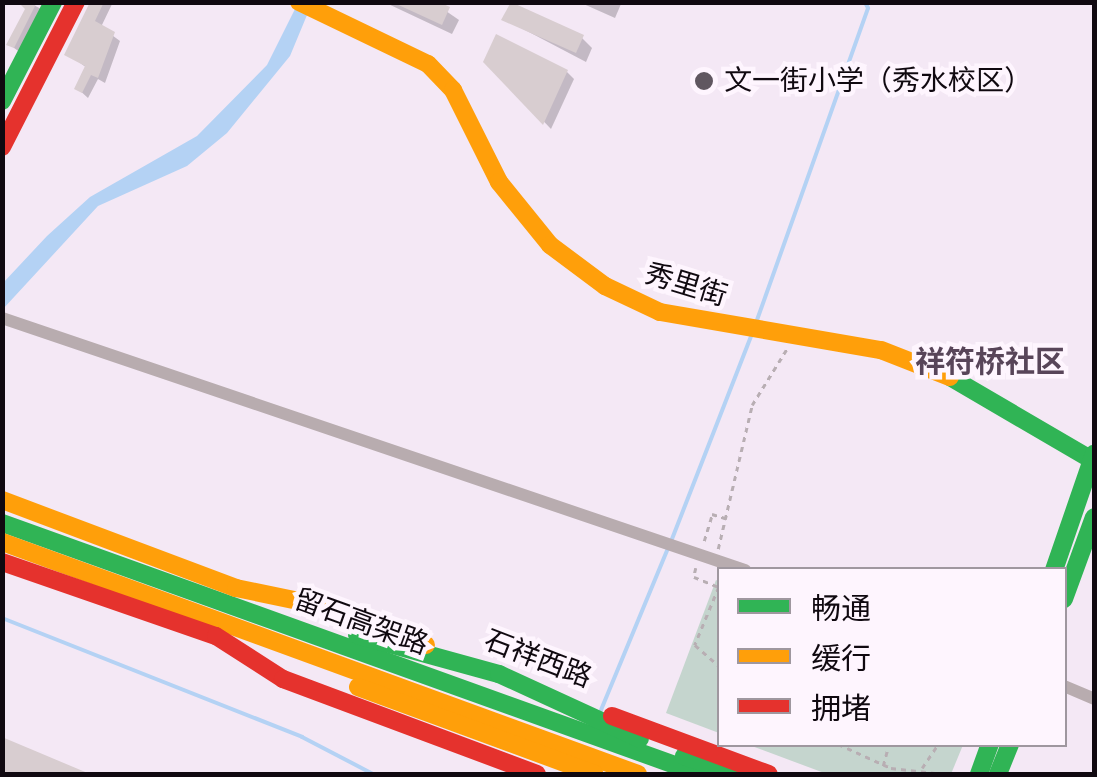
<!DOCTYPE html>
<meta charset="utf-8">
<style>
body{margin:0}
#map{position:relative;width:1097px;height:777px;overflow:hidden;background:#f4e8f5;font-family:"DejaVu Sans","Noto Sans SC",sans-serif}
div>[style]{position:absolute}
.green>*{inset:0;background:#c5d5ce}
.water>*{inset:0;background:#b4d2f4}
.shadow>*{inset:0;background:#0003}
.stream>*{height:4px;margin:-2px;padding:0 2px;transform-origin:2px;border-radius:2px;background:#b4d2f4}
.building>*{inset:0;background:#d8cdd0}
.path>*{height:2.5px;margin-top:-1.25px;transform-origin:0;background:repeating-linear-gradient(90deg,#b8aeb3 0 5px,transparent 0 10px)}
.street>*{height:12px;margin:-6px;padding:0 6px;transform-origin:6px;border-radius:6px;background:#b8acaf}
.fast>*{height:18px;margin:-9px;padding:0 9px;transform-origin:9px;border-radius:9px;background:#30b455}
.slow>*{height:18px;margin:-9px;padding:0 9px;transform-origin:9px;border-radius:9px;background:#ff9f0a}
.jam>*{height:18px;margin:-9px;padding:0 9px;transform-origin:9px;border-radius:9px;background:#e5322d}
.dots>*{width:28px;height:28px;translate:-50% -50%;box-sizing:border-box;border:5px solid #fef5fe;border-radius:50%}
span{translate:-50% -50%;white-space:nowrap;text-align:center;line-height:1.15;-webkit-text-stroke:9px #fef5fe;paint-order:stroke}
.poi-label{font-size:28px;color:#100910}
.left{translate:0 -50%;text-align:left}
.street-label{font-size:28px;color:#100910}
.neighbourhood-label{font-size:30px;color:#584559;font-weight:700}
.frame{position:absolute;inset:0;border:5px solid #100910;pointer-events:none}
.legend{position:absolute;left:717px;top:567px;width:350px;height:180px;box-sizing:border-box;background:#fef5fe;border:2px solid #9f979f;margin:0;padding:12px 18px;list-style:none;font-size:30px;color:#100910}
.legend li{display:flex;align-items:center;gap:20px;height:50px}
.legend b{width:50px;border:2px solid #9f979f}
</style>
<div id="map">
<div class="green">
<i style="clip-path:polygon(716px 580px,720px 582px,719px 733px,666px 713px)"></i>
<i style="clip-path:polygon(749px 745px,963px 745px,951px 774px,827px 774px)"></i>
</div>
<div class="water">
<i style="clip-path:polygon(298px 3px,312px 3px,290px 56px,227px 133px,187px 166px,98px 206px,3px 309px,3px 283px,47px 236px,90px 197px,197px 136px,267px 65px)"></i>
</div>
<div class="shadow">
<i style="clip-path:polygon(92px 2px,113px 2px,101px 27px,120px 41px,105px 83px,98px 79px,88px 98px,77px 88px,87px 68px,68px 54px)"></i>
<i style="clip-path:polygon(384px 2px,433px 2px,459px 20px,452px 34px)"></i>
<i style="clip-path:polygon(579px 2px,620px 2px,621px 4px,615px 18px)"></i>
<i style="clip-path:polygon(30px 3px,43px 10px,21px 53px,10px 45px)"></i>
<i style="clip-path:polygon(504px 19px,582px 38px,592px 48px,586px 62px)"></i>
<i style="clip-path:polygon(486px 61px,567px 72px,574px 79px,551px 129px)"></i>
</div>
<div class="stream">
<i style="left:757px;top:320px;width:331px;rotate:-70.4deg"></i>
<i style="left:868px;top:8px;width:7px;rotate:-117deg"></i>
<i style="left:672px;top:539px;width:220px;rotate:-68.7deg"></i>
<i style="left:2px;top:618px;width:323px;rotate:21.6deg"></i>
<i style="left:302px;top:737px;width:80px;rotate:27.5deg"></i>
<i style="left:601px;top:710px;width:175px;rotate:-67.5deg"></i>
</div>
<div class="building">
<i style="clip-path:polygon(18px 2px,37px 2px,14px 48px,6px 45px,25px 9px)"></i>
<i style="clip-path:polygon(90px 2px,104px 2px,95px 21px,115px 32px,98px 78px,91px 75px,82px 93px,74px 89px,85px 66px,64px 55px)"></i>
<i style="clip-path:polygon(392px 2px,439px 2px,450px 7px,442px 25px)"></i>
<i style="clip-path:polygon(511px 2px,584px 35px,576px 53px,501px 20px)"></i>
<i style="clip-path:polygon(496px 34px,568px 70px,543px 125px,483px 62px)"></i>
<i style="clip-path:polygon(2px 737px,90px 774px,2px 774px)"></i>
</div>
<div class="path">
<i style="left:704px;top:541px;width:28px;rotate:-73deg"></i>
<i style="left:712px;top:514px;width:17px;rotate:17deg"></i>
<i style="left:718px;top:549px;width:148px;rotate:-76.7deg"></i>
<i style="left:752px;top:405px;width:68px;rotate:-58.2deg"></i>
<i style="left:696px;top:568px;width:9px;rotate:103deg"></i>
<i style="left:694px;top:577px;width:27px;rotate:22deg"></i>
<i style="left:719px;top:587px;width:63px;rotate:112.5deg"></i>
<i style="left:695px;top:645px;width:33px;rotate:41deg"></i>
<i style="left:838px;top:744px;width:58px;rotate:24.4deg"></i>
<i style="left:891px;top:768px;width:53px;rotate:6.5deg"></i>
<i style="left:883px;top:766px;width:23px;rotate:-75deg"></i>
<i style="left:922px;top:768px;width:29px;rotate:-56deg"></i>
</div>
<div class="street">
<i style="left:2px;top:318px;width:785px;rotate:18.74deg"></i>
<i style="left:1064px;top:686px;width:33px;rotate:23deg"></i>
</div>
<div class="fast">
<i style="left:2px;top:101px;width:111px;rotate:-62.7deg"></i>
<i style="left:950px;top:377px;width:167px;rotate:30.3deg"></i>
<i style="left:2px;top:523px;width:742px;rotate:19.78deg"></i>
<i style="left:1054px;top:570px;width:123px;rotate:-71deg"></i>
<i style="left:1064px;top:599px;width:87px;rotate:-69.9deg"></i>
<i style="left:357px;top:635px;width:147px;rotate:15.4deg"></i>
<i style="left:499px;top:674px;width:155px;rotate:24.7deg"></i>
<i style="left:684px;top:756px;width:54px;rotate:19.4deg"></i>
<i style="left:979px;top:774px;width:32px;rotate:-70deg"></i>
<i style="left:998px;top:774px;width:32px;rotate:-68deg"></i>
</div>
<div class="slow">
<i style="left:299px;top:2px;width:143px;rotate:25.7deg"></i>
<i style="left:428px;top:64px;width:36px;rotate:46deg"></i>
<i style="left:453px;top:90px;width:103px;rotate:63.4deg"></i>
<i style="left:499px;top:182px;width:81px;rotate:51deg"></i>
<i style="left:550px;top:245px;width:69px;rotate:36.7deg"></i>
<i style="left:605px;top:286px;width:61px;rotate:25.3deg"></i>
<i style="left:660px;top:312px;width:224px;rotate:9.8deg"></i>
<i style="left:881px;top:350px;width:74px;rotate:21.4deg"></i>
<i style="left:2px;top:500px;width:250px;rotate:20.6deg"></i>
<i style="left:236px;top:588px;width:94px;rotate:11.7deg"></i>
<i style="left:328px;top:607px;width:105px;rotate:21.2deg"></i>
<i style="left:2px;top:542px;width:677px;rotate:20.04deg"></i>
<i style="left:358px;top:687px;width:252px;rotate:20.2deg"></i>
</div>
<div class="jam">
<i style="left:2px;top:147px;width:163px;rotate:-63deg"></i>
<i style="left:2px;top:562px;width:226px;rotate:19.1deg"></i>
<i style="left:216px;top:636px;width:80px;rotate:32.7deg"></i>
<i style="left:283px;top:679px;width:271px;rotate:20.5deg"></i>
<i style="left:612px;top:716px;width:167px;rotate:20.3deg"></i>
</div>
<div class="dots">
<i style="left:704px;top:81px;background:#605760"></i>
</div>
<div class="poi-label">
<span class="left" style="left:724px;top:81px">文一街小学（秀水校区）</span>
</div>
<div class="street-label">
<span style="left:686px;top:285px;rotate:17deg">秀里街</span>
<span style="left:361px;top:622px;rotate:20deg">留石高架路</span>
<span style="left:538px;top:659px;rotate:21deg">石祥西路</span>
</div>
<div class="neighbourhood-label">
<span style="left:990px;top:362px">祥符桥社区</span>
</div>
<div class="frame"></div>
<ul class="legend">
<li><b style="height:12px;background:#30b455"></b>畅通</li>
<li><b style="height:12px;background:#ff9f0a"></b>缓行</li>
<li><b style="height:12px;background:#e5322d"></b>拥堵</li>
</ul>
</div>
